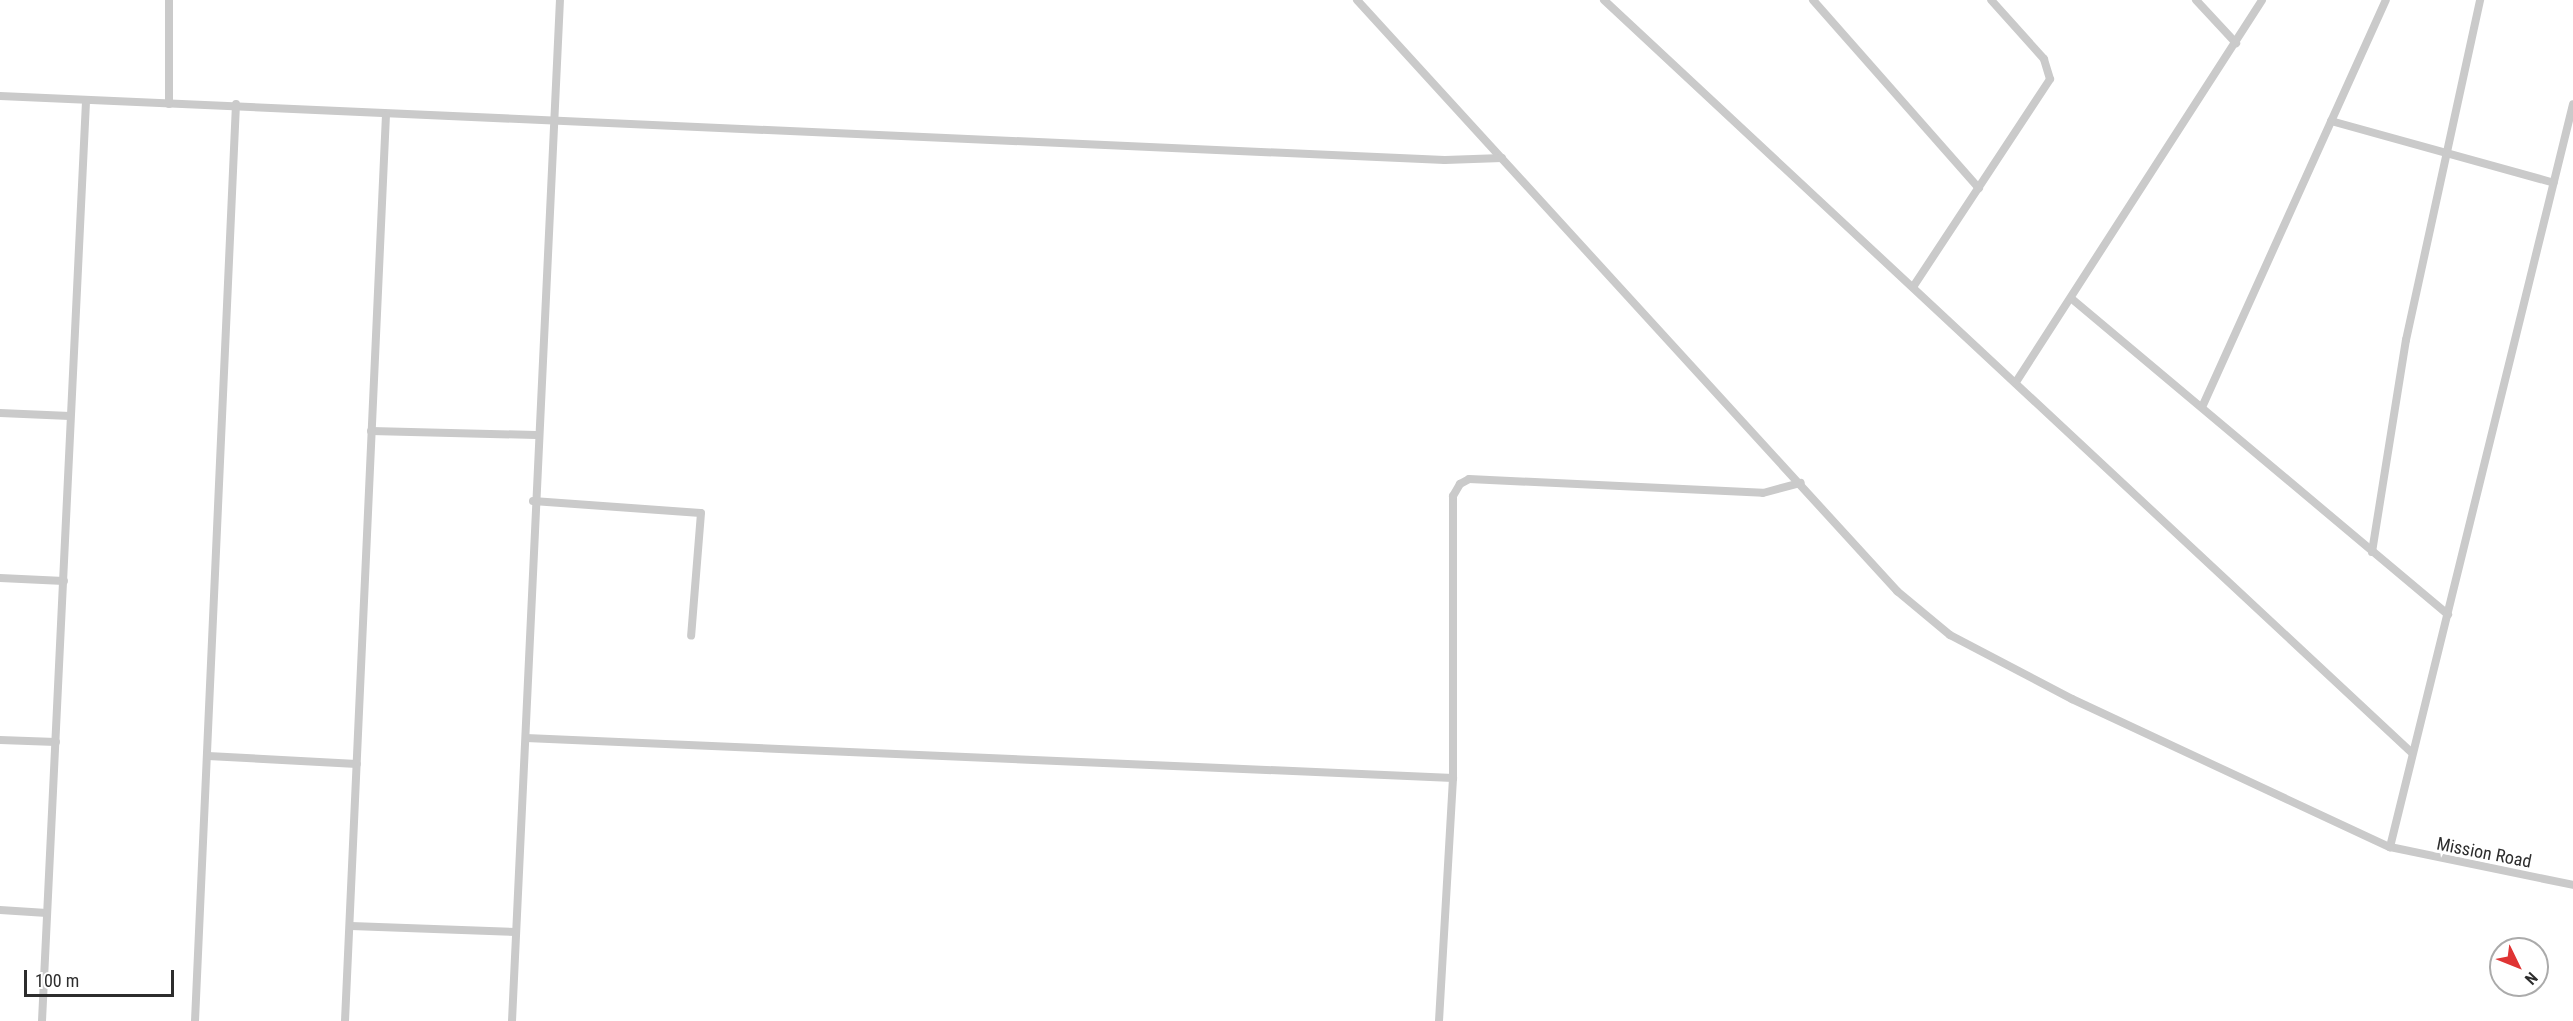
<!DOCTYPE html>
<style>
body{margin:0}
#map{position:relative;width:2573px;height:1021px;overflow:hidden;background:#fff;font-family:"Roboto Condensed",sans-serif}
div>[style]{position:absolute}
.street>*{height:8px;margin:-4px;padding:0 4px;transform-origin:4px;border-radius:4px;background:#cacaca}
span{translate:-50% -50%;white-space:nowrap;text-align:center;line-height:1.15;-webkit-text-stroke:6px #fff;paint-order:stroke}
.street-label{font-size:18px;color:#2d2d2d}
.north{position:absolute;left:2489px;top:937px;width:60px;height:60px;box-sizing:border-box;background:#fff;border:2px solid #ababab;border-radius:50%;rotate:133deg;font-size:16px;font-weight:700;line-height:24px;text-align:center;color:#2d2d2d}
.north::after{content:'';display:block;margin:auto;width:21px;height:27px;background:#df3434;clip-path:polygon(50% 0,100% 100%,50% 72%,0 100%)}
.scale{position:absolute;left:24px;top:970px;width:150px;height:27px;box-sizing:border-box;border:3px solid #2d2d2d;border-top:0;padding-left:8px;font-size:18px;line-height:21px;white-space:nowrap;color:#2d2d2d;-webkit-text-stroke:4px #fff;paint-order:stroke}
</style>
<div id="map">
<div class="street">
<i style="left:1357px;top:0;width:801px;rotate:47.58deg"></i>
<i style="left:1897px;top:591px;width:69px;rotate:39.7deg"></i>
<i style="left:1950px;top:635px;width:138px;rotate:27.7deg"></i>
<i style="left:2072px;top:699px;width:351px;rotate:25deg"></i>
<i style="left:2390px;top:847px;width:187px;rotate:11.7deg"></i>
<i style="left:1604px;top:0;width:1104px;rotate:42.98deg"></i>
<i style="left:1813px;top:0;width:251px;rotate:48.6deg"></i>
<i style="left:2196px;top:0;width:59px;rotate:47.1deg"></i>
<i style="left:0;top:96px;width:1446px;rotate:2.54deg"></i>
<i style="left:1445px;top:160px;width:57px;rotate:-2deg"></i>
<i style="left:169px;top:104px;width:104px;rotate:-90deg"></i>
<i style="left:2331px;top:121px;width:231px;rotate:15.5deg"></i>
<i style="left:1913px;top:287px;width:249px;rotate:-56.6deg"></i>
<i style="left:2050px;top:79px;width:21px;rotate:-107deg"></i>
<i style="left:2044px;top:59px;width:79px;rotate:-131.9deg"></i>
<i style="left:2072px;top:299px;width:491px;rotate:40deg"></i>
<i style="left:2016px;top:382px;width:454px;rotate:-57.2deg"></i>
<i style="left:2203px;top:405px;width:444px;rotate:-65.7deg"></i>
<i style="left:0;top:413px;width:70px;rotate:2.5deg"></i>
<i style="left:371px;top:431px;width:165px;rotate:1.4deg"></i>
<i style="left:533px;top:501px;width:168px;rotate:4.1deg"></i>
<i style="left:701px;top:513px;width:123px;rotate:94.6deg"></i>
<i style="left:2372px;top:552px;width:215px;rotate:-80.9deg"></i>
<i style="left:2406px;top:340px;width:348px;rotate:-77.7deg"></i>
<i style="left:0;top:578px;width:64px;rotate:2.7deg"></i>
<i style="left:526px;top:738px;width:928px;rotate:2.47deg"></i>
<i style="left:0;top:740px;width:56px;rotate:2deg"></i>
<i style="left:208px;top:756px;width:149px;rotate:3.1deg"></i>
<i style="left:2390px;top:847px;width:765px;rotate:-76.16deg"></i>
<i style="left:0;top:910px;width:47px;rotate:3.7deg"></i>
<i style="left:351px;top:926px;width:164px;rotate:2.1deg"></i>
<i style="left:42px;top:1021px;width:922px;rotate:-87.26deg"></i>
<i style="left:195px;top:1021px;width:918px;rotate:-87.44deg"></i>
<i style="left:345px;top:1021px;width:907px;rotate:-87.41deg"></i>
<i style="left:512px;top:1021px;width:1022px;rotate:-87.31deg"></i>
<i style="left:1439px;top:1021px;width:243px;rotate:-86.7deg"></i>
<i style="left:1453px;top:778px;width:282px;rotate:-90deg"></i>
<i style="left:1453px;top:496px;width:14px;rotate:-60deg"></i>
<i style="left:1460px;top:484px;width:10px;rotate:-29deg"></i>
<i style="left:1469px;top:479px;width:294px;rotate:2.7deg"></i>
<i style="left:1763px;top:493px;width:39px;rotate:-15deg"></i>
</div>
<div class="street-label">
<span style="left:2484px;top:853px;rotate:11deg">Mission Road</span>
</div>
<div class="north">N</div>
<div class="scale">100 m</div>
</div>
